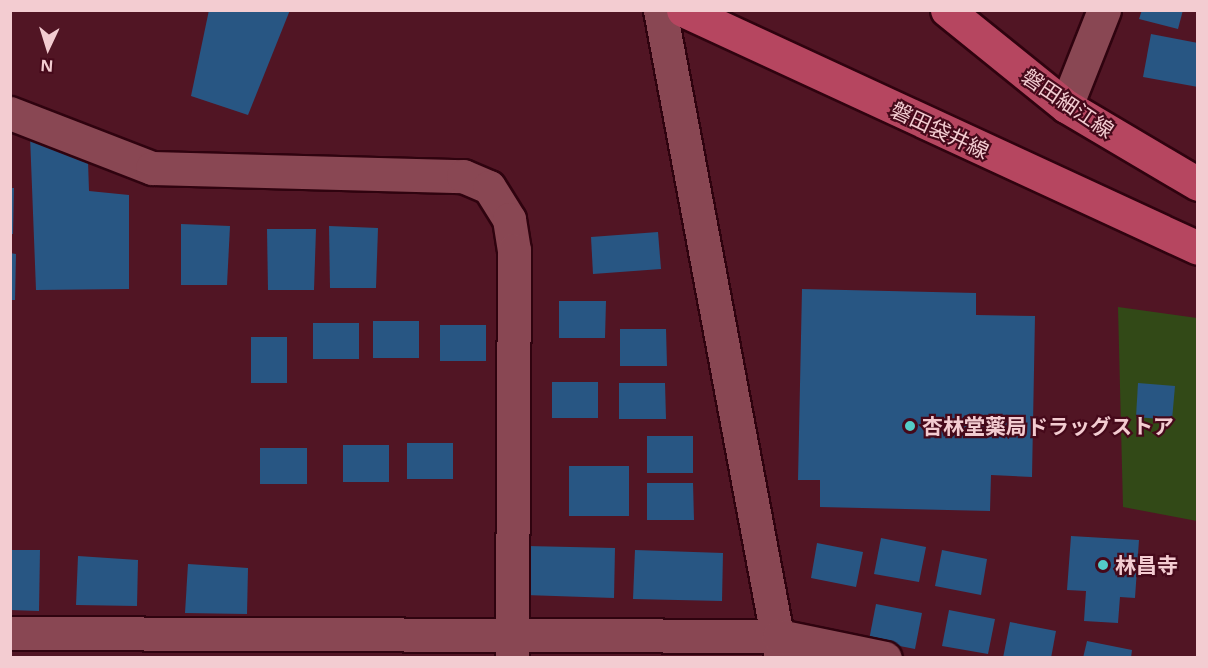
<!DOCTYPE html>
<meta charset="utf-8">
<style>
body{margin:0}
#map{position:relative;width:1208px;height:668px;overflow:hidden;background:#511524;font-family:"Noto Sans","Noto Sans JP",sans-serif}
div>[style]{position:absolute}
.green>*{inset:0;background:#324917}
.building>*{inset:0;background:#285683}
.roads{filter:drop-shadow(2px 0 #2f030f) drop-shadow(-2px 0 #2f030f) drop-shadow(0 2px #2f030f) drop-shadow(0 -2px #2f030f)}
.minor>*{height:33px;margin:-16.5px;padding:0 16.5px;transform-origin:16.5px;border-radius:16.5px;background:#894753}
.major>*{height:33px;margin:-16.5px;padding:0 16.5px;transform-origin:16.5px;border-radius:16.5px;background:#b64660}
.dots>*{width:16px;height:16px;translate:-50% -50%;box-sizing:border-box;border:3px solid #45091a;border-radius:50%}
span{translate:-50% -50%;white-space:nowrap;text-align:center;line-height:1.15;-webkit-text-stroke:4.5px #45091a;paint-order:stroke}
.street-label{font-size:21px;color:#f3ccd1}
.poi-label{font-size:21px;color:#f3ccd1;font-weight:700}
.left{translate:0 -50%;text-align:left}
.frame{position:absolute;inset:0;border:12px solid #f3ccd1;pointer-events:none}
.north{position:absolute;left:18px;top:18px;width:60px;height:60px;-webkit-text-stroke:4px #45091a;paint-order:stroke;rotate:184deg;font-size:16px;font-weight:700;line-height:24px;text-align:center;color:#f3ccd1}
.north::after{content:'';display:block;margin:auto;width:21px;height:27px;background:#f3ccd1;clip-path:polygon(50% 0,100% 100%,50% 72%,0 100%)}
</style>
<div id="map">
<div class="green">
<i style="clip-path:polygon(1118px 307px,1197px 318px,1197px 521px,1123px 507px)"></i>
</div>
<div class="building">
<i style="clip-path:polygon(209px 10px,290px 10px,248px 115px,191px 96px)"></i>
<i style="clip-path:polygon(1142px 10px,1183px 10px,1178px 29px,1139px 19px)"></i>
<i style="clip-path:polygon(1151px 34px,1198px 43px,1198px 87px,1143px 77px)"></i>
<i style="clip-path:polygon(30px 136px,88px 161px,89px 191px,129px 195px,129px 289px,36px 290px)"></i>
<i style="clip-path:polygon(10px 188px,14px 188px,13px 234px,10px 234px)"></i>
<i style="clip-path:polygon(181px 224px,230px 226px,227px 285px,181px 285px)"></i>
<i style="clip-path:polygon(329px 226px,378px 228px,376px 288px,330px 288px)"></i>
<i style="clip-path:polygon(267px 229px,316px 229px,314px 290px,268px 290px)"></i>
<i style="clip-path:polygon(658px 232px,661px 269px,593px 274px,591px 237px)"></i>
<i style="clip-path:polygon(10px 253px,16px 254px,15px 300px,10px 300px)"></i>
<i style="clip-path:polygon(802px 289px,976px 293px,976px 315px,1035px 316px,1032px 477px,991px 475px,990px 511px,820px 507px,820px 480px,798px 480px)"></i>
<i style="clip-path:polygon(559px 301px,606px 301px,605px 338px,559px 338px)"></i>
<i style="clip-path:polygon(373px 321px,419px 321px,419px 358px,373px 358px)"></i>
<i style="clip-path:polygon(313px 323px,359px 323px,359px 359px,313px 359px)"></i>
<i style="clip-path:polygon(440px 325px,486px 325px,486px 361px,440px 361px)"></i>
<i style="clip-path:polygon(620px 329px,666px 329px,667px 366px,620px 366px)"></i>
<i style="clip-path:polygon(251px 337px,287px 337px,287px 383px,251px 383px)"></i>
<i style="clip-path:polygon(552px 382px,598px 382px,598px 418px,552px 418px)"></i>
<i style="clip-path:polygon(619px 383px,665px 383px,666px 419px,619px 419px)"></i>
<i style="clip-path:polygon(1138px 383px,1175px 386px,1172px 420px,1136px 417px)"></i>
<i style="clip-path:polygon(647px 436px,693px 436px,693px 473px,647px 473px)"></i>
<i style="clip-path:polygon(407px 443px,453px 443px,453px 479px,407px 479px)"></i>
<i style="clip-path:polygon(343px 445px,389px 445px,389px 482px,343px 482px)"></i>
<i style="clip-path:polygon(260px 448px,307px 448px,307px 484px,260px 484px)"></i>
<i style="clip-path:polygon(569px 466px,629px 466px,629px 516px,569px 516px)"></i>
<i style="clip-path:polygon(647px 483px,693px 483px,694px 520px,647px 520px)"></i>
<i style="clip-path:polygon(1071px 536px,1139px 540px,1135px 598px,1120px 597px,1118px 623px,1084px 621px,1086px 591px,1067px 590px)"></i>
<i style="clip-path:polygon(881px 538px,926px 547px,919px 582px,874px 574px)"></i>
<i style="clip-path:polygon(817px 543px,863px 552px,856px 587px,811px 578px)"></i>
<i style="clip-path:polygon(527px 546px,615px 548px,614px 598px,525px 595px)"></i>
<i style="clip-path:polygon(10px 550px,40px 550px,39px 611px,10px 610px)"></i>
<i style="clip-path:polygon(635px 550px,723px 553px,722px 601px,633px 599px)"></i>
<i style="clip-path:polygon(942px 550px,987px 559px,981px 595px,935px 586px)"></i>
<i style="clip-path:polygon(78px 556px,138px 560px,137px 606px,76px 605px)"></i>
<i style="clip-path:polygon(188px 564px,248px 568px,247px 614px,185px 613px)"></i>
<i style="clip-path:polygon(876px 604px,922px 613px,915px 649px,869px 640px)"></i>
<i style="clip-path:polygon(949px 610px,995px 619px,988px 654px,942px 646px)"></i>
<i style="clip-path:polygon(1010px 622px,1056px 631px,1051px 658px,1003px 658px)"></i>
<i style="clip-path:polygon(1087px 641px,1132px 650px,1131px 658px,1083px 658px)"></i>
</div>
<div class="roads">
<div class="minor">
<i style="left:660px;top:10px;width:658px;rotate:79.41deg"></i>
<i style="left:1066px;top:106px;width:103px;rotate:-68.4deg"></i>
<i style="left:10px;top:113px;width:152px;rotate:21.2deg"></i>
<i style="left:152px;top:168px;width:311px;rotate:1.5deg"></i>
<i style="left:463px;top:176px;width:28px;rotate:23deg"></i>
<i style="left:489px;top:187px;width:38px;rotate:58deg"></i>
<i style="left:509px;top:219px;width:31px;rotate:81deg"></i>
<i style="left:514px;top:250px;width:408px;rotate:90.3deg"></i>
<i style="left:10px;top:633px;width:769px;rotate:0.22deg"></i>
<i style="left:779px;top:636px;width:108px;rotate:11.7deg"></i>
</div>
<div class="major">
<i style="left:683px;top:10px;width:567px;rotate:24.8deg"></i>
<i style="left:947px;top:10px;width:153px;rotate:38.9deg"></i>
<i style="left:1066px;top:106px;width:153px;rotate:30.6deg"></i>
</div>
</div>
<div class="dots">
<i style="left:910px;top:426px;background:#54cdc7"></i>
<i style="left:1103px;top:565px;background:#54cdc7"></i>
</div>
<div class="street-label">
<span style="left:1068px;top:103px;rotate:34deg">磐田細江線</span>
<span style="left:940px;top:130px;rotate:25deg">磐田袋井線</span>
</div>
<div class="poi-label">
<span class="left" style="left:922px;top:426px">杏林堂薬局ドラッグストア</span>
<span class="left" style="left:1115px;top:565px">林昌寺</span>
</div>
<div class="frame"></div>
<div class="north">N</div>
</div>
